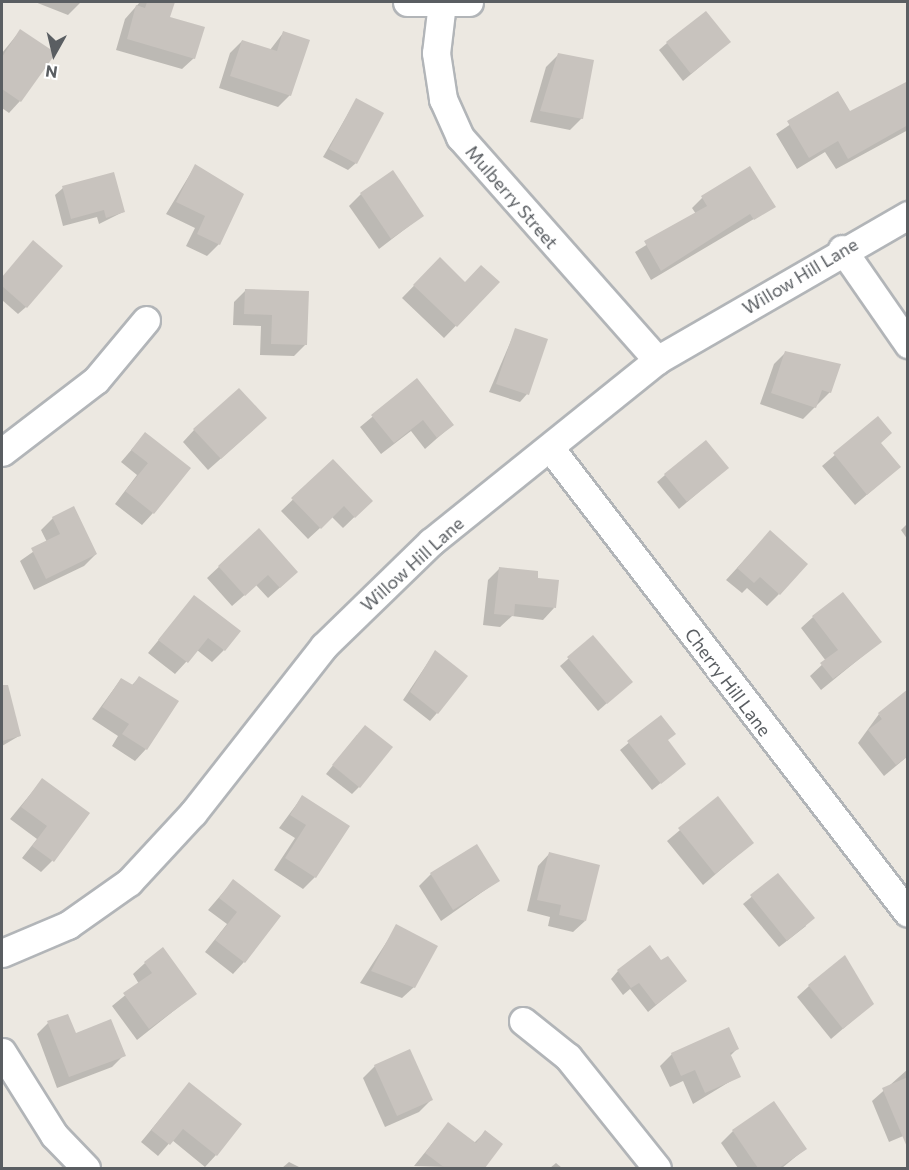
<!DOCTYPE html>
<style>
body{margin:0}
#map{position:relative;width:909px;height:1170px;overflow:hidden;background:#ece8e1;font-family:Commissioner,sans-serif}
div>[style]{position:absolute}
.shadow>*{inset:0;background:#0003}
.building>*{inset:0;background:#c8c3be}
.roads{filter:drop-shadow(2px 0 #b2b5b8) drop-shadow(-2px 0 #b2b5b8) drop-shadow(0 2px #b2b5b8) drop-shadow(0 -2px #b2b5b8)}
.minor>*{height:27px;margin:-13.5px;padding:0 13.5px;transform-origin:13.5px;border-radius:13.5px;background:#fff}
span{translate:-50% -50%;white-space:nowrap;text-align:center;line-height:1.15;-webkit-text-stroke:4.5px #fff;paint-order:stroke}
.street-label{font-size:18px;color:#5a5e62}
.frame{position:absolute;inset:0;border:3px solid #5a5e62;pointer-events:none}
.north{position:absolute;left:24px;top:24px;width:60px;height:60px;-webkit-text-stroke:4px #fff;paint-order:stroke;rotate:188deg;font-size:16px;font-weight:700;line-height:24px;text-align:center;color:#5a5e62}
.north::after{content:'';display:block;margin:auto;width:21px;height:27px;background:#5a5e62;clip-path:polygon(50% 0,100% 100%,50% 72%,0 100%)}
</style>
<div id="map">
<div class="shadow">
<i style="clip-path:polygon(35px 2px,81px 2px,68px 15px)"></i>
<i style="clip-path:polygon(140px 2px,173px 2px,168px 18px,194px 58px,182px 69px,116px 50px,125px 19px)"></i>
<i style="clip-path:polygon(20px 31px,20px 101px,9px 113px,2px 108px,2px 53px)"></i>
<i style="clip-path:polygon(283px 33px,290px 95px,278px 107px,219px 88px,230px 53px,242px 41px,270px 50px)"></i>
<i style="clip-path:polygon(729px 42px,683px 81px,659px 50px,667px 43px)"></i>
<i style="clip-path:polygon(558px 55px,582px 118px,570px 130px,530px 122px,546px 67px)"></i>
<i style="clip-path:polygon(908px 83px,908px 130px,836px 169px,825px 152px,797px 169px,776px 134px,837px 93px,850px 113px)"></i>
<i style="clip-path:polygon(356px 100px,356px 163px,348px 170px,323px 157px)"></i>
<i style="clip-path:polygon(195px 166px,242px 195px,219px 244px,207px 256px,186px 246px,195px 228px,166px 214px)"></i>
<i style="clip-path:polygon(63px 188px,123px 212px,99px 224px,97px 217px,63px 226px,55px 195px)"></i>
<i style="clip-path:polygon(361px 194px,422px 216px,379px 249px,349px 206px)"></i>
<i style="clip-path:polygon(702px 198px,774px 207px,651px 280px,635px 252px,696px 214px,692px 208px)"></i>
<i style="clip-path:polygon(26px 250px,26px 307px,18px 314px,2px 300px,2px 278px)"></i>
<i style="clip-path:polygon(440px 259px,465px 283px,498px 282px,444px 338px,402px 298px)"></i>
<i style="clip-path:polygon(246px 290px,306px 344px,294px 356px,260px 355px,261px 326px,233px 325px,234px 302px)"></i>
<i style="clip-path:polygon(516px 329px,527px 394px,520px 402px,489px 392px)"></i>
<i style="clip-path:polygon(785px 353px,839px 365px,830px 392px,803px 419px,760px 404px,774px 364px)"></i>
<i style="clip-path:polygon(417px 380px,452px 425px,425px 449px,411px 431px,381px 454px,360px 427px)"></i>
<i style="clip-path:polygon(878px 418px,880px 444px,899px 467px,855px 505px,822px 466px)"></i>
<i style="clip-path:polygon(194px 430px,253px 430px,208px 470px,183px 442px)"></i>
<i style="clip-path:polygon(145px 434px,153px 513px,142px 525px,115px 504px,137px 475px,121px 462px)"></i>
<i style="clip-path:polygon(333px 461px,371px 501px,343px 528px,332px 517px,308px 539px,281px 511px)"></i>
<i style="clip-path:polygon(727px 468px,679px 509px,657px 482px,665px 475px)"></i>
<i style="clip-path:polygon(53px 518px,96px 554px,84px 566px,34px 590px,20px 561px,47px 542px,41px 530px)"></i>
<i style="clip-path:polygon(908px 523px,908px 540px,901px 530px)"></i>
<i style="clip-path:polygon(258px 530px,285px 583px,268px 598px,256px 585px,232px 606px,207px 578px)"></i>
<i style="clip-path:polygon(759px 544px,779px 594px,767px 606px,747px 588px,742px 593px,726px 580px)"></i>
<i style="clip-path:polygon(500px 568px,536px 579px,554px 608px,543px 620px,512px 616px,500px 627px,483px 625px,488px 580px)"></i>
<i style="clip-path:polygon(194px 597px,224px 650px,212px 662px,197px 650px,175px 674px,148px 653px)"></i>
<i style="clip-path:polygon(813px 617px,880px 642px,821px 690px,810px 676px,826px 661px,801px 628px)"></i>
<i style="clip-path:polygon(593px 637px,623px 689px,598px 711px,560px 666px)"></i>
<i style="clip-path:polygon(435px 652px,437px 713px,430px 721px,403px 700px)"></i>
<i style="clip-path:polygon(139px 678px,146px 749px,135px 761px,112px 746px,118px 736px,92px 719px,121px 679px,131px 686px)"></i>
<i style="clip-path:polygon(6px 686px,19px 736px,2px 746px,2px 687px)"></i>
<i style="clip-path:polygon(879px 714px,908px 756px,884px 776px,858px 743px)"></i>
<i style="clip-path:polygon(660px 717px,666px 741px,684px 764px,652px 790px,620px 750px)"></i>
<i style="clip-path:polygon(357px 735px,359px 787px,352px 794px,326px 774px)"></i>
<i style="clip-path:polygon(42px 780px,52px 861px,41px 872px,22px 858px,37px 839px,10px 819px)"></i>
<i style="clip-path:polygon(302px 797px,315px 877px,303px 889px,274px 870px,295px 838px,279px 828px)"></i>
<i style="clip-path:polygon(718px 798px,752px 843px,703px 885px,667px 841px)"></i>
<i style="clip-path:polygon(549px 854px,585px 921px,573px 932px,548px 926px,550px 917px,527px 911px,538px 866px)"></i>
<i style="clip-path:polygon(431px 874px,498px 881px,441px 921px,419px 886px)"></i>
<i style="clip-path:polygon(778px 875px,806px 926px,779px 947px,743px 904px)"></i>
<i style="clip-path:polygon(233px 881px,244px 962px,233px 974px,205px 952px,227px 924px,208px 910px)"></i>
<i style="clip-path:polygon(397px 926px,414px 987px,402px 998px,360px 983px)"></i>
<i style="clip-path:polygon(661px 962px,685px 981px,648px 1012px,630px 989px,623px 995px,611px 979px,618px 971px)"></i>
<i style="clip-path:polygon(145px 963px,195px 994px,137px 1040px,112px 1006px,139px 984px,133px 974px)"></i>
<i style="clip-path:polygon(809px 986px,872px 1004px,831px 1039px,797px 997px)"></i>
<i style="clip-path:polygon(48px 1023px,75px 1035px,124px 1055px,112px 1067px,57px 1088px,37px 1034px)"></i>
<i style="clip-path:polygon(738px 1048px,730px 1056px,739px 1076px,693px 1104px,683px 1081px,670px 1087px,660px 1066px,672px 1054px)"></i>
<i style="clip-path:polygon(375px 1066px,431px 1100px,419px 1112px,385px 1127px,363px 1078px)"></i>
<i style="clip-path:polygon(908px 1069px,908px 1134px,889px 1142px,872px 1101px)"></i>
<i style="clip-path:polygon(189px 1084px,216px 1155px,205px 1167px,172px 1140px,158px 1156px,141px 1142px)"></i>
<i style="clip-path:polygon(448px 1124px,474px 1143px,485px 1132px,501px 1144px,483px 1168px,414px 1166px)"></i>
<i style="clip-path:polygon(733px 1131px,805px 1149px,782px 1168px,738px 1168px,721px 1143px)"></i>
<i style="clip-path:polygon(289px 1162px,301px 1168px,282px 1168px)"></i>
<i style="clip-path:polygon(556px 1163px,562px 1168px,550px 1168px)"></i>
</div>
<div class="building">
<i style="clip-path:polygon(147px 2px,175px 2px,170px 17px,205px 27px,195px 59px,127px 39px,136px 5px,145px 8px)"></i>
<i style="clip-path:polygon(706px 11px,731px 42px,691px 74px,666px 42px)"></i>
<i style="clip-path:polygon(20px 29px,56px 53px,21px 102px,2px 89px,2px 57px)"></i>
<i style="clip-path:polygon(283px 31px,310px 40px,291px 96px,230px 76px,242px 40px,277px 51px)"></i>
<i style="clip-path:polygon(558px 53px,594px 60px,583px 119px,540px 111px)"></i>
<i style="clip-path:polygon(908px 81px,908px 125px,848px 159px,838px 141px,809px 158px,787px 121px,838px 91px,850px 111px)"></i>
<i style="clip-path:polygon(356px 98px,384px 113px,357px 164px,329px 149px)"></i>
<i style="clip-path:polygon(195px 164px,244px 194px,220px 245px,197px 234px,205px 216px,176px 202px)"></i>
<i style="clip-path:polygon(750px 166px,776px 207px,754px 220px,750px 214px,661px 271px,644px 241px,707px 206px,701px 196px)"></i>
<i style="clip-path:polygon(393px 170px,424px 216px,391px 239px,360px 193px)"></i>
<i style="clip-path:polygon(114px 172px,125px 212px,106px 218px,104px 210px,71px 219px,62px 186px)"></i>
<i style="clip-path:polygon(33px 240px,63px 266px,27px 308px,2px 286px,2px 277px)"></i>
<i style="clip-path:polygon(440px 257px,465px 282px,481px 265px,500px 282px,457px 327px,413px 285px)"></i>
<i style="clip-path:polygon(245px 289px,309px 291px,307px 345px,271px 344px,272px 315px,244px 314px)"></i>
<i style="clip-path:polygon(515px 328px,548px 339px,529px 395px,496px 384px)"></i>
<i style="clip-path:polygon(785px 351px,841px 364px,831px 393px,822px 390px,816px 408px,771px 393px)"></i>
<i style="clip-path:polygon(417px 378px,454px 425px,437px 438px,423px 420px,394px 443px,371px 415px)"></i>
<i style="clip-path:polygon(239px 388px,267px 418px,221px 459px,193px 429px)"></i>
<i style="clip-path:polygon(878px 416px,892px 433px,881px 443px,901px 467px,867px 495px,833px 453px)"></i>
<i style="clip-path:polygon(145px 432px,191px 468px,154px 514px,125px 491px,148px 463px,131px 450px)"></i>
<i style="clip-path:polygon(706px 440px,729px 468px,687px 502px,664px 474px)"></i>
<i style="clip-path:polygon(333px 459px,373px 501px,355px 518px,344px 506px,321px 529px,291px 498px)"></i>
<i style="clip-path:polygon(74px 506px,97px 554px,46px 579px,31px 548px,60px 534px,52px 517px)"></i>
<i style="clip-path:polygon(259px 528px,298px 572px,280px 588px,268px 575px,245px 596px,218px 566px)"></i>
<i style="clip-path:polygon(770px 530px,808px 564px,780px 595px,760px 577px,754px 583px,737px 568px)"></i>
<i style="clip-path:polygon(499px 567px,538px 571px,538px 578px,559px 580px,556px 608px,515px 604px,514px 616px,494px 614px)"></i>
<i style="clip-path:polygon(843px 592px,882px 642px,833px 679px,820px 663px,838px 650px,812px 616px)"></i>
<i style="clip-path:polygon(194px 595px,241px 631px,225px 651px,208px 638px,188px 663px,158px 640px)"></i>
<i style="clip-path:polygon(593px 635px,633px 682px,607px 704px,567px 657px)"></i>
<i style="clip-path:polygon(435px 650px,468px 676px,438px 714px,410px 692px)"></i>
<i style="clip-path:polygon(139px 676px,179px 701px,147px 750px,122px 734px,129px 724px,102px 707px,121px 678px,133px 685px)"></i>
<i style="clip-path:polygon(2px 685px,8px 685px,21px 736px,2px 741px)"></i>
<i style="clip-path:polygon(908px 689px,908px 756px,896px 765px,868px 730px,882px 719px,878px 713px)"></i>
<i style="clip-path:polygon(661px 715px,676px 734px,668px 740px,686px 764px,661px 784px,627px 741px)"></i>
<i style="clip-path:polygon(365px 725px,393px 747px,360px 788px,332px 765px)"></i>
<i style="clip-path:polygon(42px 778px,90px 813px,54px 862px,32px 846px,47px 826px,21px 807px)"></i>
<i style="clip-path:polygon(302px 795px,350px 826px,316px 878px,285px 858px,306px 825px,290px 815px)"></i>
<i style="clip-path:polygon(718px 796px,754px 843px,715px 874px,678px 828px)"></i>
<i style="clip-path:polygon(477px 844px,500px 881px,453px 910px,430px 873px)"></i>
<i style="clip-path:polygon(549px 852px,600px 865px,586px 921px,559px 915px,561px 905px,537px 900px)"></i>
<i style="clip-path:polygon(778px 873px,815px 918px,787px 941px,750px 895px)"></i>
<i style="clip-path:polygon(233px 879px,281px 916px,245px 963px,215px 940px,237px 912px,219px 898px)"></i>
<i style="clip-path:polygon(396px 924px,438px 946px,415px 988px,371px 971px)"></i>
<i style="clip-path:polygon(650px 945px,661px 960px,668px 956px,687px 981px,656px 1005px,639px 983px,631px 988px,617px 970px)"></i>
<i style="clip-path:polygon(163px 947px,197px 994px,149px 1029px,123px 993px,152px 973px,144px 962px)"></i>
<i style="clip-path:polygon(845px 955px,874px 1004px,843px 1029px,808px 985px)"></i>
<i style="clip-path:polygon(68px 1014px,76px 1033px,111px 1019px,126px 1056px,69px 1077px,47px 1021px)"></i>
<i style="clip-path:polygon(729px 1027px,739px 1049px,730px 1053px,741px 1077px,705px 1093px,695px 1070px,681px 1076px,671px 1053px)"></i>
<i style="clip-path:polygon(410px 1049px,433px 1100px,397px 1116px,374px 1065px)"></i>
<i style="clip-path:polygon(908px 1077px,908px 1147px,907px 1147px,882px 1088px)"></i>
<i style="clip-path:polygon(189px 1082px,242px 1124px,217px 1156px,183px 1129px,170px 1145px,151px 1130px)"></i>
<i style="clip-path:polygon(774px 1101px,807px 1149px,779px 1168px,758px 1168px,732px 1130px)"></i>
<i style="clip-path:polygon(448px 1122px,476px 1143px,485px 1130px,503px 1144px,485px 1168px,445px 1168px,425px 1153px)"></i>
</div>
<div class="roads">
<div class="minor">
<i style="left:407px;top:2px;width:62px"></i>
<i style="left:442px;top:3px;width:50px;rotate:96.8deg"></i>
<i style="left:436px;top:53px;width:47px;rotate:81.3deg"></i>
<i style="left:443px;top:99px;width:42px;rotate:65.9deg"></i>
<i style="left:460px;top:137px;width:298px;rotate:48.5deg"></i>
<i style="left:842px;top:249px;width:116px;rotate:55.2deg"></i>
<i style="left:551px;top:449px;width:585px;rotate:52.43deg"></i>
<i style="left:2px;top:452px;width:118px;rotate:-37.5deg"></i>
<i style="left:96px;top:380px;width:78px;rotate:-50.2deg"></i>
<i style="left:2px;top:953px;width:72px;rotate:-23deg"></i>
<i style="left:68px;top:925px;width:75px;rotate:-35.2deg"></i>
<i style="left:129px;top:882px;width:94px;rotate:-47.2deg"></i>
<i style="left:193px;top:813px;width:212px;rotate:-51.9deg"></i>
<i style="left:324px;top:646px;width:149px;rotate:-44.2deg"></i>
<i style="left:431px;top:542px;width:290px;rotate:-38.8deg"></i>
<i style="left:657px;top:360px;width:290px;rotate:-30deg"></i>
<i style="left:523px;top:1021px;width:58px;rotate:38.7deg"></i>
<i style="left:568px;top:1057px;width:142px;rotate:51.3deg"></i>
<i style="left:2px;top:1052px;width:98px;rotate:57.9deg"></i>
<i style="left:54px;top:1135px;width:46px;rotate:45.9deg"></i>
</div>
</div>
<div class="street-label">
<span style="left:512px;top:197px;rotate:49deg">Mulberry Street</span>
<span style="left:800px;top:276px;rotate:-31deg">Willow Hill Lane</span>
<span style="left:412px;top:564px;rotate:-42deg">Willow Hill Lane</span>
<span style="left:728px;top:682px;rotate:53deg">Cherry Hill Lane</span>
</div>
<div class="frame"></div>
<div class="north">N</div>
</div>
